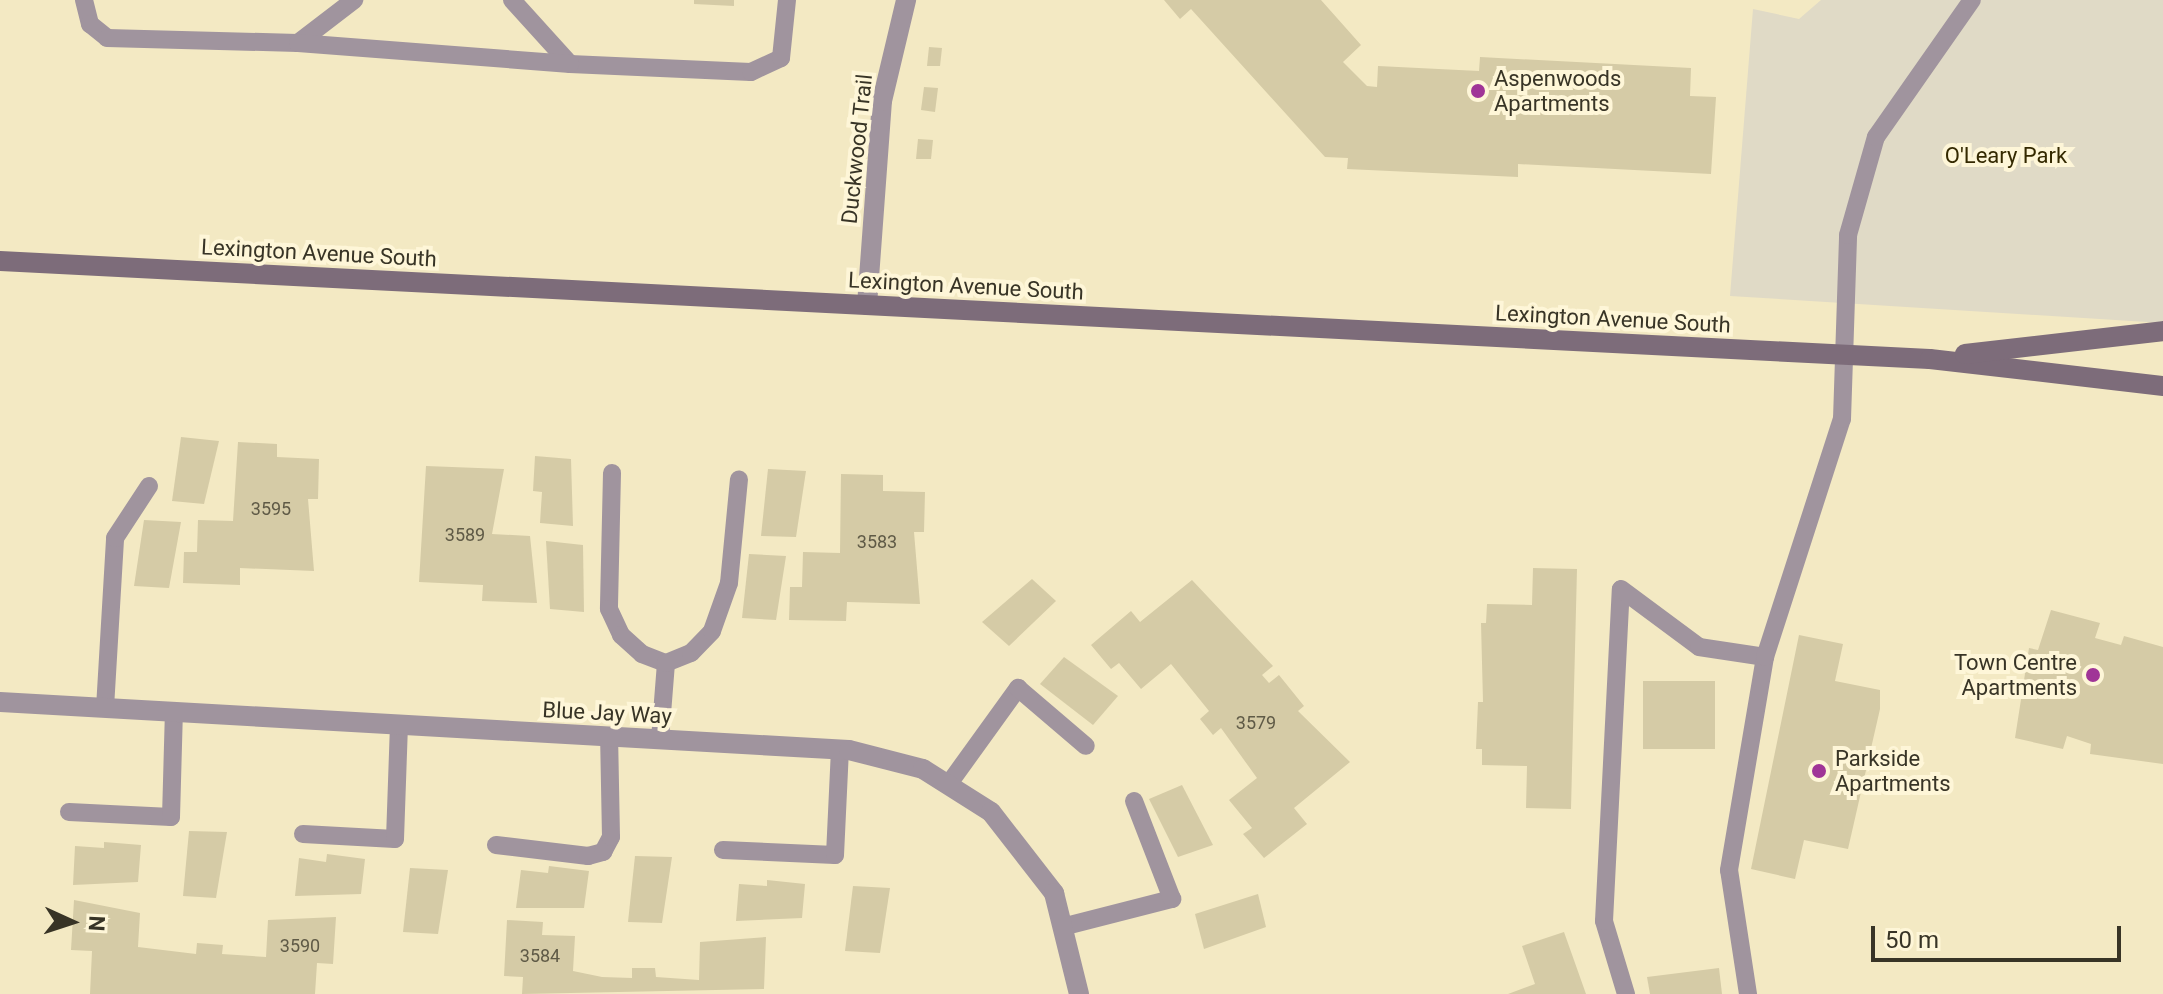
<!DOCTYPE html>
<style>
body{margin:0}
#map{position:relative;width:2163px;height:994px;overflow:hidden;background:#f3e9c3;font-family:Roboto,sans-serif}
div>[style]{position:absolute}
.green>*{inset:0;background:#e0dac6}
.building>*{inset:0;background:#d5cba6}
.lane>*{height:18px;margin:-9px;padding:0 9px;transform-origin:9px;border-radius:9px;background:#a0949e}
.street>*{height:20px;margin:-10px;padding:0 10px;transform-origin:10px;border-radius:10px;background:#a0949e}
.secondary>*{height:20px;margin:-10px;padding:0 10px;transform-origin:10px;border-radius:10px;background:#7d6c7a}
.dots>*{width:22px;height:22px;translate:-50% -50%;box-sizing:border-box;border:4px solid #fef6d8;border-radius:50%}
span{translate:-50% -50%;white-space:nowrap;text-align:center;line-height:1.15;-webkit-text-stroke:8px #fef6d8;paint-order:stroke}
.number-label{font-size:18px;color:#5f5a46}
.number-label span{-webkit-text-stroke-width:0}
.poi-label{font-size:22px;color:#383426}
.left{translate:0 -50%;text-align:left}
.right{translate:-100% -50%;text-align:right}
.street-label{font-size:22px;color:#383426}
.park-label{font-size:22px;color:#342900}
.north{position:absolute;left:32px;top:882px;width:80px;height:80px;-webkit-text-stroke:6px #fef6d8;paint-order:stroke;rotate:93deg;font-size:22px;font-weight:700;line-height:32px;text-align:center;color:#383426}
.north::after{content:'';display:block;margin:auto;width:28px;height:36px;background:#383426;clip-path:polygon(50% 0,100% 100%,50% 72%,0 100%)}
.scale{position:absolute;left:1871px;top:926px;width:250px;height:36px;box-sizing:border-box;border:4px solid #383426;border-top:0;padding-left:10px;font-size:24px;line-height:28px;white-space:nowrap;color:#383426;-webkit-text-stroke:6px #fef6d8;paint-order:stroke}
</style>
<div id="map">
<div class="green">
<i style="clip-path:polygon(1821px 0,2163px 0,2163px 323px,1730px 296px,1753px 9px,1799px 19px)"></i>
</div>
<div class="building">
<i style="clip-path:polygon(694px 0,734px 0,734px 6px,694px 4px)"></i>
<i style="clip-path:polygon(1164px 0,1321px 0,1361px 45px,1343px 62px,1367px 86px,1377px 87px,1378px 66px,1479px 71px,1480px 57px,1691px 68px,1690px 96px,1716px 97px,1711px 174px,1518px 164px,1518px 177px,1347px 169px,1348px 158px,1325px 157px,1191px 9px,1180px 19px)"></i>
<i style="clip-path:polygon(929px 47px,942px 48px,940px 66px,927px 66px)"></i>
<i style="clip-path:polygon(924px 87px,938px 88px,935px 112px,921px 110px)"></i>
<i style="clip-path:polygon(918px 139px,933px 140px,931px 159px,916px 159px)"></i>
<i style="clip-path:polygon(181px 437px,219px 441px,204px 504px,172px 501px)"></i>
<i style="clip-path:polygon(238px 442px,277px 444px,277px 457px,319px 459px,318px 499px,308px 499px,314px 571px,240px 568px,240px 585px,183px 583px,184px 552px,197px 552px,198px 520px,233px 521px)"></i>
<i style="clip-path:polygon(535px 456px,571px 459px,573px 526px,540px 523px,542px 492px,533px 491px)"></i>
<i style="clip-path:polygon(426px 466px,504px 469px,492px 534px,530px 536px,537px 603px,482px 601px,483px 585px,419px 582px)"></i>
<i style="clip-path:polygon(768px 469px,806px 471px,796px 537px,761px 536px)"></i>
<i style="clip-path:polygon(841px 474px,883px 475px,883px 491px,925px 492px,924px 532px,914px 532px,920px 604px,847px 602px,846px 621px,789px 620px,790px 587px,802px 587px,803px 552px,840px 553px)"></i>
<i style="clip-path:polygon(144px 520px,181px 522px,169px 588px,134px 586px)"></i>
<i style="clip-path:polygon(546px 541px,583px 545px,584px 612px,550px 609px)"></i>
<i style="clip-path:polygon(749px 554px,786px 556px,776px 620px,742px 618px)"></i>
<i style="clip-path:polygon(1533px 568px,1577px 569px,1571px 809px,1526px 808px,1527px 766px,1482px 765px,1482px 749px,1476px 749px,1478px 702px,1483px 702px,1481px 623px,1486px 623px,1487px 604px,1532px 605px)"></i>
<i style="clip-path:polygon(1032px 579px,1056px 601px,1009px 646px,982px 622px)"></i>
<i style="clip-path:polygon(1192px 580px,1273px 666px,1262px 675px,1269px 683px,1279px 675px,1304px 706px,1298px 711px,1350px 762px,1294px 808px,1307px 824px,1264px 858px,1243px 834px,1252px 828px,1229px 800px,1257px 778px,1221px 728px,1213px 735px,1200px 719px,1209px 711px,1171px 664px,1141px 689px,1119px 663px,1111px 669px,1091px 645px,1131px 611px,1140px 622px)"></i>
<i style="clip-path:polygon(2051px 610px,2100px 623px,2095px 638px,2121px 645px,2124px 636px,2163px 647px,2163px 764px,2090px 754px,2091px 744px,2067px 736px,2063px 749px,2015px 738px,2029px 648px,2038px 650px)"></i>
<i style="clip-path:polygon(1799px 635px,1843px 644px,1835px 681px,1880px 690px,1880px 709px,1848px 849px,1804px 840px,1795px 879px,1751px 869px)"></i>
<i style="clip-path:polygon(1064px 657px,1118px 696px,1093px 725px,1040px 684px)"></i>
<i style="clip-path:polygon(1643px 681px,1715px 681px,1715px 749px,1643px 749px)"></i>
<i style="clip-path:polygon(1182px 785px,1213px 845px,1178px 857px,1149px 799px)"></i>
<i style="clip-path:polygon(189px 831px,227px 832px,216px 898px,183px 896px)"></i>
<i style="clip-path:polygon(104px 842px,141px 845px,138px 882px,73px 885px,75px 846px,104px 848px)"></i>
<i style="clip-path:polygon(327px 854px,365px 859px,361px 894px,295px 896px,299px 858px,326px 862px)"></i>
<i style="clip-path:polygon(635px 856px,672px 857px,662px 923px,628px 922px)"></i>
<i style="clip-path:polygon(549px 866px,589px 871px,584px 908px,516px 908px,521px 870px,548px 873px)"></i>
<i style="clip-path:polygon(410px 868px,448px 870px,438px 934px,403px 932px)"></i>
<i style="clip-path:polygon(767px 880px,805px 884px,802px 918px,736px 921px,739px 884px,767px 886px)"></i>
<i style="clip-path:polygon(853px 886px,890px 888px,880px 953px,845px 951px)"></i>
<i style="clip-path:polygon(1258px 894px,1266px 927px,1204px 949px,1195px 914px)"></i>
<i style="clip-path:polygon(74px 900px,140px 913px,138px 947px,196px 954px,197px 943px,223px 945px,222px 954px,266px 957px,268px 920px,336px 917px,333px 964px,317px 963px,315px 994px,90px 994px,92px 951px,71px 950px)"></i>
<i style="clip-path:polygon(507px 920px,543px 922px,542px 935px,575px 936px,573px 971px,602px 977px,632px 978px,632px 968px,655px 968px,656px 977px,699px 980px,700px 942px,766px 937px,764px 989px,522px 994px,523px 977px,504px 976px)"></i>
<i style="clip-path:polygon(1564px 932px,1586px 994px,1508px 994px,1535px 984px,1522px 946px)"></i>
<i style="clip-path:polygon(1719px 968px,1722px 994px,1650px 994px,1647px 977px)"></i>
</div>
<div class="lane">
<i style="left:84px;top:0;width:25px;rotate:76deg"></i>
<i style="left:90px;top:24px;width:22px;rotate:39deg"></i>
<i style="left:107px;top:38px;width:191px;rotate:1.5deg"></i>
<i style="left:298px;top:43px;width:71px;rotate:-37.5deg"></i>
<i style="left:512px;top:0;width:86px;rotate:47.8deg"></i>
<i style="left:570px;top:64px;width:181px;rotate:2.5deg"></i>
<i style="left:751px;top:72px;width:33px;rotate:-25deg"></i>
<i style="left:781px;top:58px;width:58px;rotate:-84.1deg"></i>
<i style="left:298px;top:43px;width:273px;rotate:4.4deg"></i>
<i style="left:612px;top:473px;width:136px;rotate:91.3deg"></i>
<i style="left:609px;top:609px;width:29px;rotate:65deg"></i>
<i style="left:621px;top:635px;width:28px;rotate:42deg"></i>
<i style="left:642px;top:654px;width:26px;rotate:21deg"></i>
<i style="left:666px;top:663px;width:77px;rotate:94.5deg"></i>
<i style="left:666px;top:663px;width:27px;rotate:-22deg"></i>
<i style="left:691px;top:653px;width:30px;rotate:-46deg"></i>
<i style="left:712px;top:631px;width:51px;rotate:-70.5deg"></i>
<i style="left:729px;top:583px;width:104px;rotate:-84.5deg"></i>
<i style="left:105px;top:708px;width:170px;rotate:-86.6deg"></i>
<i style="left:115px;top:538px;width:62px;rotate:-56.8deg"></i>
<i style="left:948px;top:785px;width:120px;rotate:-54.2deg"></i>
<i style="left:1018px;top:688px;width:89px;rotate:40.5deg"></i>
<i style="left:69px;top:812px;width:102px;rotate:2.8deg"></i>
<i style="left:171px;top:817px;width:105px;rotate:-88.4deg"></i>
<i style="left:303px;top:834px;width:92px;rotate:3.1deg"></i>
<i style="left:395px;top:839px;width:114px;rotate:-88deg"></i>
<i style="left:496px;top:845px;width:93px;rotate:6.8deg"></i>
<i style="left:588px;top:856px;width:16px;rotate:-15deg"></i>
<i style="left:603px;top:852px;width:17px;rotate:-62deg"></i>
<i style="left:611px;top:837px;width:100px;rotate:-91.1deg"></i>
<i style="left:723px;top:850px;width:112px;rotate:2.6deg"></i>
<i style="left:835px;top:855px;width:105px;rotate:-87.3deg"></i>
<i style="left:1062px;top:927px;width:114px;rotate:-14.3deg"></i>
<i style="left:1172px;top:899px;width:105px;rotate:-111.2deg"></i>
<i style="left:1626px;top:994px;width:76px;rotate:-106.8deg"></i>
<i style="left:1604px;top:921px;width:332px;rotate:-87.1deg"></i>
<i style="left:1621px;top:589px;width:97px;rotate:36.6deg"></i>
<i style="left:1699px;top:647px;width:67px;rotate:8.6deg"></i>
<i style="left:1748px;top:994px;width:125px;rotate:-98.7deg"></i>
<i style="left:1729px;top:870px;width:216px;rotate:-80.4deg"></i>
<i style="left:1765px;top:657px;width:250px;rotate:-72.1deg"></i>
<i style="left:1842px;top:419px;width:184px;rotate:-88.1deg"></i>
<i style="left:1848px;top:235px;width:102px;rotate:-74.1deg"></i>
<i style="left:1876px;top:137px;width:167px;rotate:-55deg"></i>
</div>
<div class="street">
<i style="left:867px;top:305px;width:205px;rotate:-85.8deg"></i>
<i style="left:882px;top:101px;width:104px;rotate:-76.6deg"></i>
<i style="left:0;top:702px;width:850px;rotate:3.24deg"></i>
<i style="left:849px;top:750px;width:76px;rotate:14.4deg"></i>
<i style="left:923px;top:769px;width:80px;rotate:32.3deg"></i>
<i style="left:991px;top:812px;width:103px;rotate:52.1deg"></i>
<i style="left:1054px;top:893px;width:104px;rotate:76.1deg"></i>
</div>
<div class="secondary">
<i style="left:0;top:261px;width:1932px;rotate:2.91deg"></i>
<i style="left:1930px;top:359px;width:235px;rotate:6.6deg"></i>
<i style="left:1965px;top:354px;width:199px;rotate:-6.6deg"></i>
</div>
<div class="dots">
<i style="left:1478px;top:91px;background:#a03597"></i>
<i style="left:2093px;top:675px;background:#a03597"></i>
<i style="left:1819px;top:771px;background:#a03597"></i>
</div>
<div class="number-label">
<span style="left:271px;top:509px">3595</span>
<span style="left:465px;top:535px">3589</span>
<span style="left:877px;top:542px">3583</span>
<span style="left:1256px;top:723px">3579</span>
<span style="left:300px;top:946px">3590</span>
<span style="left:540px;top:956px">3584</span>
</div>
<div class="poi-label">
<span class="left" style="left:1494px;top:91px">Aspenwoods<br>Apartments</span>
<span class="right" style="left:2077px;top:675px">Town Centre<br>Apartments</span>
<span class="left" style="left:1835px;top:771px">Parkside<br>Apartments</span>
</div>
<div class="street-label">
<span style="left:857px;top:149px;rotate:-84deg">Duckwood Trail</span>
<span style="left:319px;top:253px;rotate:3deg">Lexington Avenue South</span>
<span style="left:966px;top:286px;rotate:3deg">Lexington Avenue South</span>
<span style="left:1613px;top:319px;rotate:3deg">Lexington Avenue South</span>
<span style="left:607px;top:713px;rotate:3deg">Blue Jay Way</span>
</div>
<div class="park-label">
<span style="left:2006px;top:156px">O'Leary Park</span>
</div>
<div class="north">N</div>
<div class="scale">50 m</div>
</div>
